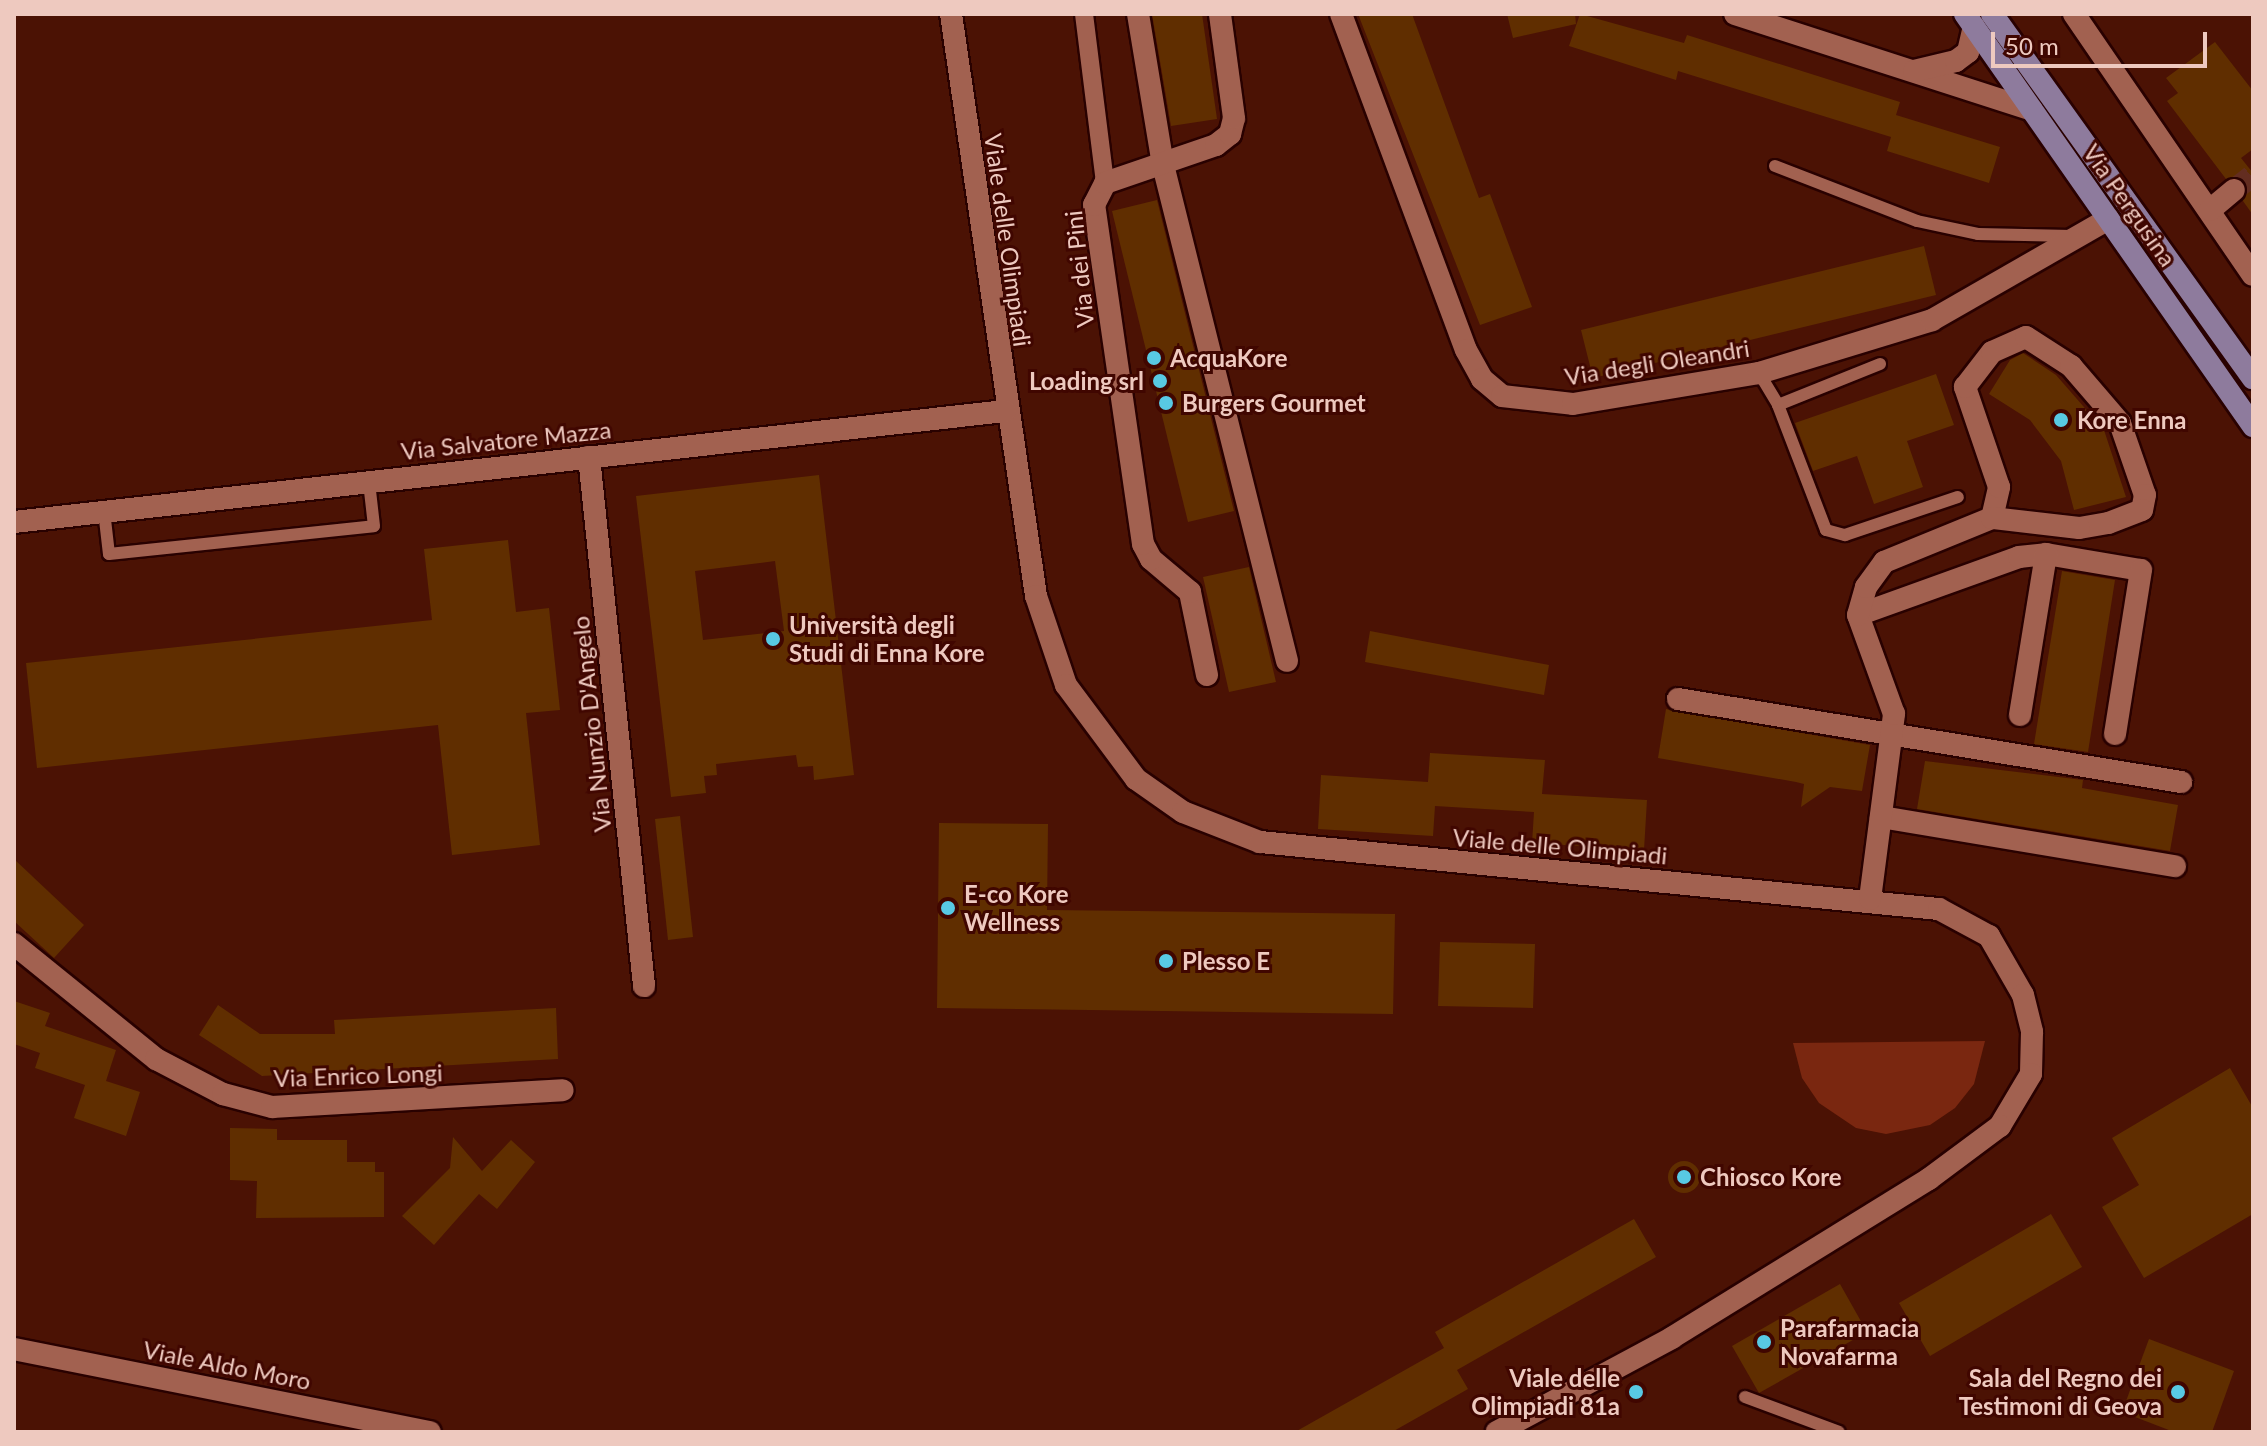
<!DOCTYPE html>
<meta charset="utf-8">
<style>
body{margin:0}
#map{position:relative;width:2267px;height:1446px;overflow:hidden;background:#4b1204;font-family:Lato,sans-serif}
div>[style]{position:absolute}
.green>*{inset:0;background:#7a2710}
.building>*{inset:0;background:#602e00}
.round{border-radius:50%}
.minor-tunnel>*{height:22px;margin-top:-11px;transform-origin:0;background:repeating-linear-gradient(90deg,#632d20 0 22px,transparent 0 33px)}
.roads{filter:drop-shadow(2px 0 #290100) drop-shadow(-2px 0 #290100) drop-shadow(0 2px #290100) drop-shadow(0 -2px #290100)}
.service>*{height:12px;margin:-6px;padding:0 6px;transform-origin:6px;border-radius:6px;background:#a26150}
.pedestrian>*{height:18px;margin:-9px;padding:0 9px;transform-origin:9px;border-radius:9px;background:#a26150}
.minor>*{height:22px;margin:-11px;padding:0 11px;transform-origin:11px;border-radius:11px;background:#a26150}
.primary>*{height:22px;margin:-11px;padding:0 11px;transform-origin:11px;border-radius:11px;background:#8e7b9d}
.dots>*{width:22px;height:22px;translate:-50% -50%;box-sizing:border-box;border:4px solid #400600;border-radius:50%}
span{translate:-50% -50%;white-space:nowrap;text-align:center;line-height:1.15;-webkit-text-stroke:6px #400600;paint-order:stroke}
.street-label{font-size:24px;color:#eec9bf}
.poi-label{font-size:24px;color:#eec9bf;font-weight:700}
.left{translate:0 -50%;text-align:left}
.right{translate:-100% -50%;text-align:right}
.frame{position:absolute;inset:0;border:16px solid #eec9bf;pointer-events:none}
.scale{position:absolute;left:1991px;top:32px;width:216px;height:36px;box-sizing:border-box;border:4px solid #eec9bf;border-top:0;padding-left:10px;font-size:24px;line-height:28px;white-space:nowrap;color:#eec9bf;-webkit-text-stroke:6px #400600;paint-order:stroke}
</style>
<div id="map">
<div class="green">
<i style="clip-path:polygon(1985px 1041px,1974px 1084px,1955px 1108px,1930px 1125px,1886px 1134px,1856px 1128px,1819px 1103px,1802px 1078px,1793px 1043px)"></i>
</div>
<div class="building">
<i style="clip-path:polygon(1152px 14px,1202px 14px,1217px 119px,1171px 126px)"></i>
<i style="clip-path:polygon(1358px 14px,1412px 14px,1479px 198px,1490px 194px,1532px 307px,1480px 325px)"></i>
<i style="clip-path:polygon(1507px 14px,1575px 14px,1576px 24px,1513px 38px)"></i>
<i style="clip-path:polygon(1580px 14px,1684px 43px,1687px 35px,1900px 102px,1896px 115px,2000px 147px,1989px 183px,1887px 151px,1891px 137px,1678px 71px,1676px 80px,1569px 46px)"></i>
<i style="clip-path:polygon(2215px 42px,2253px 91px,2253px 149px,2241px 158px,2253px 173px,2253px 215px,2243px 201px,2245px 182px,2226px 179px,2167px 101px,2178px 93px,2166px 78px)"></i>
<i style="clip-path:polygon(1157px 200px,1234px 511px,1188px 522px,1112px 211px)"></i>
<i style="clip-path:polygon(1924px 246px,1936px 295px,1593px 378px,1581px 330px)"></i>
<i style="clip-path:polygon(2023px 353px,2056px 375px,2104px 430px,2126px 497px,2074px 510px,2061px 461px,2030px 420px,1989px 394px,2010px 360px)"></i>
<i style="clip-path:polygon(1936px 374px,1954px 425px,1907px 441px,1923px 487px,1874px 504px,1857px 456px,1813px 471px,1795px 423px)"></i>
<i style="clip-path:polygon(evenodd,819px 475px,854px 775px,814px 780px,813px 766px,798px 767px,796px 755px,716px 764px,717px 775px,704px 776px,706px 793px,671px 797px,636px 496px,819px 475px,775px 561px,784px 631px,703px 640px,695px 571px,775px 561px)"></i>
<i style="clip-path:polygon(508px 540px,516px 612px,549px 608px,560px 710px,526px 713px,540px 845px,452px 855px,438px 725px,37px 768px,26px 663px,432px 620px,424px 549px)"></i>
<i style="clip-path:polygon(1249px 567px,1276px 682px,1229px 692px,1203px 577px)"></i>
<i style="clip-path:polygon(2062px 571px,2115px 580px,2088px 752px,2034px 744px)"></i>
<i style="clip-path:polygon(1370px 631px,1549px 665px,1544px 695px,1365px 662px)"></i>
<i style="clip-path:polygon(1666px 709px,1870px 745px,1862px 791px,1830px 787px,1801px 807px,1804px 784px,1796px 782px,1658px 758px)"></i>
<i style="clip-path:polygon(1430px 753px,1545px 760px,1542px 794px,1647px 800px,1644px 850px,1532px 843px,1534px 812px,1435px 806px,1433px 836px,1318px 829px,1321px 775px,1428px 782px)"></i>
<i style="clip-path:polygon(1925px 761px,2083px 780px,2082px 788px,2178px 805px,2170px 851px,1917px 809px)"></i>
<i style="clip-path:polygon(680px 816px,693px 937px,668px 940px,655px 819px)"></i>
<i style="clip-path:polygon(939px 823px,1048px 824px,1047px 910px,1395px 914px,1393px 1014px,937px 1008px)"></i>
<i style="clip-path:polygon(14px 859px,84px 925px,54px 958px,14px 921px)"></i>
<i style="clip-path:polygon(1440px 942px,1535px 944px,1533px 1008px,1438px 1006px)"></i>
<i style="clip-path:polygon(14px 1001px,50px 1013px,45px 1026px,116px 1050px,106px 1081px,140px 1092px,126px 1136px,74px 1118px,85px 1085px,35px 1068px,40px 1053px,14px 1044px)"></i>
<i style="clip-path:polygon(218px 1005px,260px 1034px,335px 1034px,334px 1020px,556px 1008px,558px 1059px,262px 1076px,199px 1035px)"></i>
<i style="clip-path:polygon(2230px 1068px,2253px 1108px,2253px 1214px,2144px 1278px,2102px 1207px,2139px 1185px,2112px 1138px)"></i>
<i style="clip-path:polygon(230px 1128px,277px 1129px,277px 1140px,347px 1140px,347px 1162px,375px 1162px,375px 1172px,384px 1172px,384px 1217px,256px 1218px,257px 1181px,230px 1180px)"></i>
<i style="clip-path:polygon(453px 1137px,482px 1171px,511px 1140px,535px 1162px,497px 1209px,479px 1194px,434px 1245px,402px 1216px,450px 1168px)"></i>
<i class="round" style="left:1668px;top:1161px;width:32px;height:32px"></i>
<i style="clip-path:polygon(2051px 1214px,2082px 1267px,1930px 1356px,1899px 1303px)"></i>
<i style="clip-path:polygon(1634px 1219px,1656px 1257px,1457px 1370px,1468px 1389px,1392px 1432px,1295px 1432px,1444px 1348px,1435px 1332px)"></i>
<i style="clip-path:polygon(1840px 1284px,1867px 1332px,1759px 1393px,1732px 1346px)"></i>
<i style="clip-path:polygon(2149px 1339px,2234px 1371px,2212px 1432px,2174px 1432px,2122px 1412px)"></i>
</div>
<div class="minor-tunnel">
<i style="left:2234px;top:190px;width:24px;rotate:-38deg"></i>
</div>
<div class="roads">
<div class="service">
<i style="left:1775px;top:166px;width:152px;rotate:21.2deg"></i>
<i style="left:1917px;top:221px;width:62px;rotate:12deg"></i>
<i style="left:1978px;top:234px;width:93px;rotate:1.2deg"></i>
<i style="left:1759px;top:373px;width:37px;rotate:59deg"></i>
<i style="left:1778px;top:405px;width:134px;rotate:69deg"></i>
<i style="left:1826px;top:530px;width:20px;rotate:15deg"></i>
<i style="left:1845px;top:535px;width:119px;rotate:-18.6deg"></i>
<i style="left:1778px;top:405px;width:110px;rotate:-21.9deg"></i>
<i style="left:104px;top:511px;width:43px;rotate:83.4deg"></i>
<i style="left:109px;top:554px;width:266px;rotate:-6deg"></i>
<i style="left:374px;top:526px;width:44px;rotate:-96.5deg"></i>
<i style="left:1745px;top:1397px;width:100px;rotate:20.4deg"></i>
</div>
<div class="pedestrian">
<i style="left:1084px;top:14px;width:170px;rotate:82.9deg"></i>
</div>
<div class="minor">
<i style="left:951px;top:14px;width:588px;rotate:81.69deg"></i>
<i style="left:1036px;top:596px;width:94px;rotate:71.4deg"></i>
<i style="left:1066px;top:685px;width:117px;rotate:53.3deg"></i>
<i style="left:1136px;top:779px;width:57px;rotate:35.1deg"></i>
<i style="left:1183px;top:812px;width:83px;rotate:21.3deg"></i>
<i style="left:1260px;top:842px;width:682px;rotate:5.64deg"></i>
<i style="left:1939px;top:909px;width:57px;rotate:28.4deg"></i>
<i style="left:1989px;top:936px;width:68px;rotate:60deg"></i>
<i style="left:2023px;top:995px;width:38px;rotate:76deg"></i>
<i style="left:2032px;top:1032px;width:42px;rotate:91.4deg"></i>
<i style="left:2031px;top:1074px;width:61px;rotate:120.8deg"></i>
<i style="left:2000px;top:1126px;width:89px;rotate:143.3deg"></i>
<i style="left:1929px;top:1179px;width:302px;rotate:148.3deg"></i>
<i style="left:1672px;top:1338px;width:199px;rotate:151.8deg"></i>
<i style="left:1138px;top:14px;width:153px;rotate:80.6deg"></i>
<i style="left:1163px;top:165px;width:511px;rotate:75.96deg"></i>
<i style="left:1341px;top:14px;width:358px;rotate:69.6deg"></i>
<i style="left:1466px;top:350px;width:33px;rotate:61deg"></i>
<i style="left:1482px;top:379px;width:26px;rotate:40deg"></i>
<i style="left:1502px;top:396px;width:71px;rotate:6.4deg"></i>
<i style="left:1573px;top:404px;width:189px;rotate:-9.5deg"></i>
<i style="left:1759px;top:373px;width:181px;rotate:-17deg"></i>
<i style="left:1932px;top:320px;width:203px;rotate:-29.8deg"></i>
<i style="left:1735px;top:14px;width:312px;rotate:17.9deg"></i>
<i style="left:2074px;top:14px;width:316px;rotate:55.6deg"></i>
<i style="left:1914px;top:71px;width:43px;rotate:-13.4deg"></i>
<i style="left:1956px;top:61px;width:15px;rotate:-37deg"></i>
<i style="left:1968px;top:52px;width:26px;rotate:-77deg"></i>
<i style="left:2210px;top:210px;width:31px;rotate:-40deg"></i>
<i style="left:589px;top:457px;width:532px;rotate:84.06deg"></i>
<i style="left:14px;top:522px;width:997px;rotate:-6.39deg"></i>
<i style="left:1858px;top:615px;width:171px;rotate:-19.8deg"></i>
<i style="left:2019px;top:557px;width:27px;rotate:-6deg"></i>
<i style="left:2046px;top:554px;width:96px;rotate:9.6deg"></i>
<i style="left:2141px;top:570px;width:166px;rotate:99deg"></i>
<i style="left:1207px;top:675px;width:85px;rotate:-101.6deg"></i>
<i style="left:1190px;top:592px;width:51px;rotate:-139.8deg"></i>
<i style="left:1151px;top:559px;width:17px;rotate:-118deg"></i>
<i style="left:1143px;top:544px;width:343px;rotate:-98.2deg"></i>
<i style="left:1094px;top:205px;width:25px;rotate:-63deg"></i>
<i style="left:1105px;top:183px;width:117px;rotate:-18.9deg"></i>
<i style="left:1216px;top:145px;width:18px;rotate:-38deg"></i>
<i style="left:1230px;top:134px;width:16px;rotate:-76deg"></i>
<i style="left:1234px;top:118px;width:105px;rotate:-97.7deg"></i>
<i style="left:1678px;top:699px;width:510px;rotate:9.37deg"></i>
<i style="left:2020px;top:715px;width:163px;rotate:-80.8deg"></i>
<i style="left:1881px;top:817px;width:298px;rotate:9.5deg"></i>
<i style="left:1870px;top:899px;width:187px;rotate:-82.6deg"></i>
<i style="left:1894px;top:714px;width:105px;rotate:-110deg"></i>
<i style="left:1858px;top:615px;width:29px;rotate:-74deg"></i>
<i style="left:1866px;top:587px;width:31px;rotate:-54deg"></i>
<i style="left:1884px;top:562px;width:117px;rotate:-22.2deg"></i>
<i style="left:1992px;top:518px;width:32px;rotate:-77deg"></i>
<i style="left:1999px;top:487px;width:106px;rotate:-108.8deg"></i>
<i style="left:1965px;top:387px;width:44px;rotate:-52.4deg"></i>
<i style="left:1992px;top:352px;width:37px;rotate:-24deg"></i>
<i style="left:2026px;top:337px;width:54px;rotate:32.8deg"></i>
<i style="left:2071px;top:366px;width:75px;rotate:49.3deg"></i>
<i style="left:2120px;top:423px;width:76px;rotate:70.9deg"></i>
<i style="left:2145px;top:495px;width:15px;rotate:101deg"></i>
<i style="left:2142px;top:510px;width:36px;rotate:159deg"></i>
<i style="left:2108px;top:523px;width:29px;rotate:170deg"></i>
<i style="left:2079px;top:528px;width:88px;rotate:-173.4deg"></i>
<i style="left:14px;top:944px;width:183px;rotate:39deg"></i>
<i style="left:156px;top:1059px;width:76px;rotate:27.6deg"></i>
<i style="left:223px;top:1094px;width:51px;rotate:14.9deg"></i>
<i style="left:272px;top:1107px;width:291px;rotate:-3.3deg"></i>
<i style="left:14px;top:1349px;width:424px;rotate:11.3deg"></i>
</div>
<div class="primary">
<i style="left:1965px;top:14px;width:503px;rotate:55.05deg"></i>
<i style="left:1992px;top:14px;width:448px;rotate:54.4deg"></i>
</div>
</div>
<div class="dots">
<i style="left:1154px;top:358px;background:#58c9e3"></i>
<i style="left:1160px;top:381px;background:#58c9e3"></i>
<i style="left:1166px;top:403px;background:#58c9e3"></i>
<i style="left:2061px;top:420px;background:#58c9e3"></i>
<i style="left:773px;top:639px;background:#58c9e3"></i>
<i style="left:948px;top:908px;background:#58c9e3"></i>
<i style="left:1166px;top:961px;background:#58c9e3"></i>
<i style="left:1684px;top:1177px;background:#58c9e3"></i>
<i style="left:1764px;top:1342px;background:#58c9e3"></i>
<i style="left:1636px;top:1392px;background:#58c9e3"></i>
<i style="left:2178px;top:1392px;background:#58c9e3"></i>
</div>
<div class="street-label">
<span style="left:2130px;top:205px;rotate:55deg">Via Pergusina</span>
<span style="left:1008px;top:240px;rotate:82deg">Viale delle Olimpiadi</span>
<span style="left:1079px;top:269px;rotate:-96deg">Via dei Pini</span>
<span style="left:1657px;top:362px;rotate:-9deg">Via degli Oleandri</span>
<span style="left:506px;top:440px;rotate:-6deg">Via Salvatore Mazza</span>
<span style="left:591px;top:724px;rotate:-96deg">Via Nunzio D'Angelo</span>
<span style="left:1560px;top:846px;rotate:5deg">Viale delle Olimpiadi</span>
<span style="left:358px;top:1075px;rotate:-2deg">Via Enrico Longi</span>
<span style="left:227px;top:1365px;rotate:11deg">Viale Aldo Moro</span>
</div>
<div class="poi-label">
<span class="left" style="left:1170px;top:358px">AcquaKore</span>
<span class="right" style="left:1144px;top:381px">Loading srl</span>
<span class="left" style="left:1182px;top:403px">Burgers Gourmet</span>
<span class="left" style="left:2077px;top:420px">Kore Enna</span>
<span class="left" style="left:789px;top:639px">Università degli<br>Studi di Enna Kore</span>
<span class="left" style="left:964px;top:908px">E-co Kore<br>Wellness</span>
<span class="left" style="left:1182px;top:961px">Plesso E</span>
<span class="left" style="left:1700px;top:1177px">Chiosco Kore</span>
<span class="left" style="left:1780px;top:1342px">Parafarmacia<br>Novafarma</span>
<span class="right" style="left:1620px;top:1392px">Viale delle<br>Olimpiadi 81a</span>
<span class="right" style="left:2162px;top:1392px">Sala del Regno dei<br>Testimoni di Geova</span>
</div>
<div class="frame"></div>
<div class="scale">50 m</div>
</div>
